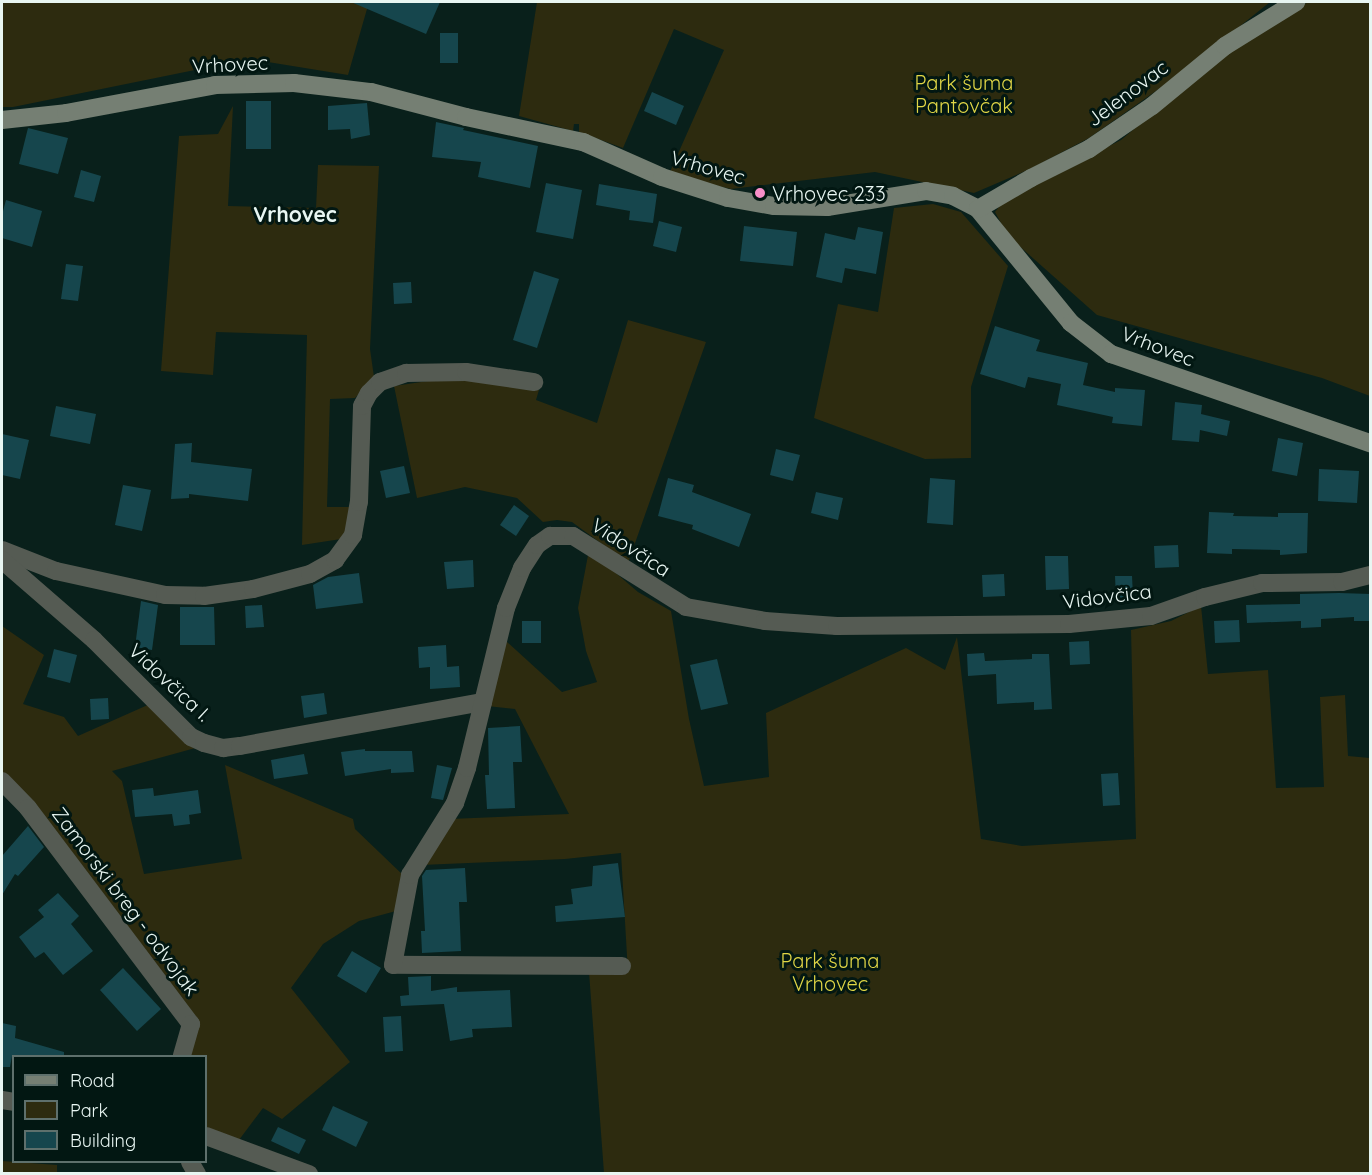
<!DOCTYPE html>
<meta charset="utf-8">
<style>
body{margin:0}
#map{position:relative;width:1372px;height:1175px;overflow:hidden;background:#09201b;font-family:Quicksand,sans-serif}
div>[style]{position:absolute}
.green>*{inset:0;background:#2d2b0f}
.building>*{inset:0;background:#16464d}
.street>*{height:18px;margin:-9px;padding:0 9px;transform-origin:9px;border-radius:9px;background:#555b53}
.secondary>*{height:18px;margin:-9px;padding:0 9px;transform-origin:9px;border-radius:9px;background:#757f73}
.dots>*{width:16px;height:16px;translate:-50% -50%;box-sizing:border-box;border:3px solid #021712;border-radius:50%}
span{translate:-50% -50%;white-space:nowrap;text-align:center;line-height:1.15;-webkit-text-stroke:6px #021712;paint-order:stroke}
.street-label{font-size:20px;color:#e8f6f2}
.park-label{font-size:20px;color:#e0d646}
.poi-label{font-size:20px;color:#e8f6f2}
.left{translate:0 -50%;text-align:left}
.neighbourhood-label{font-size:21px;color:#e8f6f2;font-weight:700}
.frame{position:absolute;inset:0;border:3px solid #e8f6f2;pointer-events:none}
.legend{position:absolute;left:12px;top:1055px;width:195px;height:108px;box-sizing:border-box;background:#021712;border:2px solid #5e706c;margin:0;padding:8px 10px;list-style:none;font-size:18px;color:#e8f6f2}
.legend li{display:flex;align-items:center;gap:12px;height:30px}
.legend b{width:30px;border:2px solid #5e706c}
</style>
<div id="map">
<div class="green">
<i style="clip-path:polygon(2px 2px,369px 2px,348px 75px,249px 59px,13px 107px,2px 107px)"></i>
<i style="clip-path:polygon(537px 2px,1270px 2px,1183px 72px,1089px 138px,1030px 169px,974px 193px,875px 172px,731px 189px,669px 174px,724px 50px,674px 29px,623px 148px,579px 132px,579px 124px,574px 124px,573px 131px,519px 116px)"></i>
<i style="clip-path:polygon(1308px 2px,1370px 2px,1370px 396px,1322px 378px,1097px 315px,1008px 236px,995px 212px,1004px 200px,1121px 140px,1212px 63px)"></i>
<i style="clip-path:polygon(233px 106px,228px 206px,316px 208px,318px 165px,379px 166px,370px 349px,374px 377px,355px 398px,330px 399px,327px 507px,352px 507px,347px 532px,341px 539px,302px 545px,307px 335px,216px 332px,213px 375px,161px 371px,179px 136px,218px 134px)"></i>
<i style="clip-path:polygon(933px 204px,961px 212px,1008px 266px,971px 387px,971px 458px,925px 459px,814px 418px,838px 304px,878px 312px,894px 208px)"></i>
<i style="clip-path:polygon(628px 320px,706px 342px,628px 563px,572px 522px,557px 520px,543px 522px,517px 498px,465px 487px,417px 498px,394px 386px,442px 379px,483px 381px,539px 390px,536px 400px,597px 423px)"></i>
<i style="clip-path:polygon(589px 550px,638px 592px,671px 611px,689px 719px,704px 786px,769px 777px,766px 713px,906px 648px,945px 670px,957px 637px,981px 839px,1022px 846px,1136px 839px,1131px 630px,1171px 621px,1201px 606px,1208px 674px,1268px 670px,1276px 788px,1324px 787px,1320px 697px,1345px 695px,1348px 756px,1370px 758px,1370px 1173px,604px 1173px,589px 972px,628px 973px,621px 853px,565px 859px,421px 865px,450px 819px,569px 814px,515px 709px,487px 706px,506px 641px,562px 692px,597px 682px,586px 651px,578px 608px)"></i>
<i style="clip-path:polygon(2px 626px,44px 655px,23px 704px,64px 717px,78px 736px,150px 704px,199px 747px,112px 771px,122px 781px,144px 874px,242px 859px,225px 765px,353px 819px,355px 829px,404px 876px,396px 911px,359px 921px,323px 944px,291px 988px,350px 1062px,282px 1119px,263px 1108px,239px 1140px,206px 1128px,206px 1056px,189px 1056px,199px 1025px,2px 773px)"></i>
<i style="clip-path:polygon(2px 1161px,57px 1165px,57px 1173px,2px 1173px)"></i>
</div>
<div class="building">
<i style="clip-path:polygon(351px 2px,440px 2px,426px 34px)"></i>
<i style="clip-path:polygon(440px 33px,458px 33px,458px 63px,440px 63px)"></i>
<i style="clip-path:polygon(652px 92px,684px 106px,676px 125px,644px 111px)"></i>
<i style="clip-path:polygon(246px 101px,271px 101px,271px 149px,246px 149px)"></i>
<i style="clip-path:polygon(367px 103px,370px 135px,351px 139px,350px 129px,328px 130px,328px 106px)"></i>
<i style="clip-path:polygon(436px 122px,464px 128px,463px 130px,538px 146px,530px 188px,478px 177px,481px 162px,432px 157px)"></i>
<i style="clip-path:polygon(28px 128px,68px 138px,58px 174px,19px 164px)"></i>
<i style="clip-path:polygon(81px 170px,101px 176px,94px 202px,74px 197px)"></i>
<i style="clip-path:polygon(546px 183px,582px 190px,573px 239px,536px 232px)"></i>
<i style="clip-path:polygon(599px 184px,657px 194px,653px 223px,629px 220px,630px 211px,596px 205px)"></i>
<i style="clip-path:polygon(6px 200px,42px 211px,32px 247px,2px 238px,2px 215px)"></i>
<i style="clip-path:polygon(659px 221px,682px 227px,676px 252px,653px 246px)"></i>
<i style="clip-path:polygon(744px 226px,797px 232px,793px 266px,740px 261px)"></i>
<i style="clip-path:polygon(858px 227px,883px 232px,876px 274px,845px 268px,842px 283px,816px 277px,825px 233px,855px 240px)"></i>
<i style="clip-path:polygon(66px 264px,83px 266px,78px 301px,61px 299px)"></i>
<i style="clip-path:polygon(534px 271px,559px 279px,537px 348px,513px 340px)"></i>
<i style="clip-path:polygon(411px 282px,412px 303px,394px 304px,393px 283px)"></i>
<i style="clip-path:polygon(995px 326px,1040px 340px,1036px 351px,1088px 363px,1083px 385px,1115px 392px,1115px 388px,1145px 390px,1142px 426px,1112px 423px,1113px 417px,1057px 405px,1061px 384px,1028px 377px,1025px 388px,980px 374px)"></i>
<i style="clip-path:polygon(1175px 402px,1202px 405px,1201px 414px,1230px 421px,1227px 436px,1200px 430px,1199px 442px,1172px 440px)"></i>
<i style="clip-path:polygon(56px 406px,96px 414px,90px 444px,50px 436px)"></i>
<i style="clip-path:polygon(2px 434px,29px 440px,20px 479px,2px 475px)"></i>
<i style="clip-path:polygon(1278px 438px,1303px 443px,1297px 476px,1272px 471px)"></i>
<i style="clip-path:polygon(192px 443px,191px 462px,252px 469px,248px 501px,189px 494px,189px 498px,171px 499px,175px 444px)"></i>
<i style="clip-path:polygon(776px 449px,800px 455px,793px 481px,770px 475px)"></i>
<i style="clip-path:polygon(404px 466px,410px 493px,386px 498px,380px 471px)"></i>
<i style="clip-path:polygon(1319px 469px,1359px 471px,1357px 503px,1318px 501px)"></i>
<i style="clip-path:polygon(668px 478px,694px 485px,692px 492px,751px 514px,739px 547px,692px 529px,693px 525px,658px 516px)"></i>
<i style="clip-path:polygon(930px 478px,955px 480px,953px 525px,927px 523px)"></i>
<i style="clip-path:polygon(123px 485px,151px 490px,142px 531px,115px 525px)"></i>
<i style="clip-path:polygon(816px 492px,843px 498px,838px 520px,811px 513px)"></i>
<i style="clip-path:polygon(514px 505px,529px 516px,516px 536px,500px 525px)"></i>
<i style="clip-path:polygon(1209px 512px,1234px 513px,1233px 516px,1278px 517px,1278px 513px,1308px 513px,1307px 553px,1280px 555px,1280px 550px,1232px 549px,1232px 554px,1207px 553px)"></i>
<i style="clip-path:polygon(1178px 545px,1179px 567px,1155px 568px,1154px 546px)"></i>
<i style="clip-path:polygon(1045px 556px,1068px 556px,1069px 589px,1046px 590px)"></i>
<i style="clip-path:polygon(473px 560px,474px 587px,447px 589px,444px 562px)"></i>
<i style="clip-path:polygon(359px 573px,363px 603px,316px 609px,313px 585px,328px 577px)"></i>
<i style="clip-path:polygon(1004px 574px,1005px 596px,983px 597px,982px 575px)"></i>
<i style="clip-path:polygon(1115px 576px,1132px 576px,1133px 597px,1116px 598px)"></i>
<i style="clip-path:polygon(1339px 593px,1371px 594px,1371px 621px,1354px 621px,1354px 617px,1321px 619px,1321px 627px,1301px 628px,1301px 621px,1247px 623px,1246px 605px,1300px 604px,1300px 594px)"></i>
<i style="clip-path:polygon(141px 601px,158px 605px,152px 650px,135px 647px)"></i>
<i style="clip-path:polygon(262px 605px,264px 627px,246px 628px,245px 606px)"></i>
<i style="clip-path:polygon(180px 607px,214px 607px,215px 645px,180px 645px)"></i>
<i style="clip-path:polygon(1239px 620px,1240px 642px,1215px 643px,1214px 621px)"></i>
<i style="clip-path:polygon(522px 621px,541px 621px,541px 643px,522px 643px)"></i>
<i style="clip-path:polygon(1089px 641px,1090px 664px,1070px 665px,1069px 642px)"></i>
<i style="clip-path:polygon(446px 645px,447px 667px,459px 666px,460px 687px,430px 689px,430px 667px,419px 668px,418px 647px)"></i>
<i style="clip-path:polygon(54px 649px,77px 655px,70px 683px,47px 677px)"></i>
<i style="clip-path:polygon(984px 653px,985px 661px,1032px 659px,1032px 654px,1049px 654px,1052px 709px,1034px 710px,1034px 702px,997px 704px,996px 674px,968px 676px,967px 654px)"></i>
<i style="clip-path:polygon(717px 659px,728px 704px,701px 710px,690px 665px)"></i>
<i style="clip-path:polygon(324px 693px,327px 714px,304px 718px,301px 696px)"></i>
<i style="clip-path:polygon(108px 698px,109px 719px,91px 720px,90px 699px)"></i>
<i style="clip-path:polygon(520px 726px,522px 762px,513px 762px,515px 808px,487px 809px,485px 775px,489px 775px,488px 728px)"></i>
<i style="clip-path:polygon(365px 749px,365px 751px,412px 751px,414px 772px,391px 773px,391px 769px,345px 776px,341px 752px)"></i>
<i style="clip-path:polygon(304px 754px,308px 774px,274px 779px,271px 760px)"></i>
<i style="clip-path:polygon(437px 765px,452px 768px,443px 800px,431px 798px)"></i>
<i style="clip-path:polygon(1118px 773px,1120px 805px,1103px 806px,1101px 774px)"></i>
<i style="clip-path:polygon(153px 788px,154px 796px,198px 790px,201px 813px,189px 815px,190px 824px,174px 826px,172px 814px,135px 817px,132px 790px)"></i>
<i style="clip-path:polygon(28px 826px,44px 847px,18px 876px,15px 874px,2px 895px,2px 856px)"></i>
<i style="clip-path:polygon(618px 863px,625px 917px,556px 922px,555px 906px,573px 904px,571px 889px,592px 886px,593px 866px)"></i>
<i style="clip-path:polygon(465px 868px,467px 902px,459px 902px,461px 951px,422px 953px,421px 931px,425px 931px,422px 876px,426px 870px)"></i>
<i style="clip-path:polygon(58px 893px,79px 916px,71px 924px,93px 951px,63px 975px,44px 952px,35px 958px,19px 937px,44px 917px,38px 910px)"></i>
<i style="clip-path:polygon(352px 951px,381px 968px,366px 993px,337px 976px)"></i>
<i style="clip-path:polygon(123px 968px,161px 1009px,137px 1031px,100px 990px)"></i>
<i style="clip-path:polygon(431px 976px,431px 991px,457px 987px,457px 992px,510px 990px,512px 1027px,472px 1029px,473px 1037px,450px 1041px,444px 1004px,401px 1006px,400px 996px,409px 995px,408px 977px)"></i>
<i style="clip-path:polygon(401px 1016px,403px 1051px,385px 1052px,383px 1017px)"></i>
<i style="clip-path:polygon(2px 1023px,16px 1026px,15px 1038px,64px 1052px,64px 1056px,12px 1056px,10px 1067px,2px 1067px)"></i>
<i style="clip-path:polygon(333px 1106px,368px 1122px,356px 1147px,322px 1130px)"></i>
<i style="clip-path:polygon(278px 1127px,306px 1140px,299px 1154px,271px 1141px)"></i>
</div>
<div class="street">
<i style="left:2px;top:550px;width:58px;rotate:21.3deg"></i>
<i style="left:56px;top:571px;width:112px;rotate:12.4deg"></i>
<i style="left:165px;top:595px;width:39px;rotate:1deg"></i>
<i style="left:204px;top:596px;width:49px;rotate:-8.1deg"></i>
<i style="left:253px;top:589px;width:59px;rotate:-14.7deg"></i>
<i style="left:310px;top:574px;width:29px;rotate:-29deg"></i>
<i style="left:335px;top:560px;width:31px;rotate:-54deg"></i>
<i style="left:353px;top:535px;width:34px;rotate:-80deg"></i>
<i style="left:359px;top:502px;width:96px;rotate:-88.2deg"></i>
<i style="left:362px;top:406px;width:15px;rotate:-62deg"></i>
<i style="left:369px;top:393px;width:16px;rotate:-45deg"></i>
<i style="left:380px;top:382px;width:28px;rotate:-19deg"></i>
<i style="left:406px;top:373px;width:60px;rotate:-1deg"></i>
<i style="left:466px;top:372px;width:69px;rotate:8.4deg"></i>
<i style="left:2px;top:560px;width:122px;rotate:41deg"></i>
<i style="left:94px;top:640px;width:137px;rotate:45deg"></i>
<i style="left:191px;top:737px;width:14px;rotate:25deg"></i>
<i style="left:204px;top:743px;width:20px;rotate:15deg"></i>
<i style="left:223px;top:748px;width:17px;rotate:-7deg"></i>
<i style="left:240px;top:746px;width:247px;rotate:-10.3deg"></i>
<i style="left:2px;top:781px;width:37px;rotate:46deg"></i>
<i style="left:28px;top:808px;width:271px;rotate:53deg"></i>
<i style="left:191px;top:1024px;width:33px;rotate:106deg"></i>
<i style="left:622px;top:966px;width:229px;rotate:-179.7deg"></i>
<i style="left:393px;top:965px;width:92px;rotate:-79.3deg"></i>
<i style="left:410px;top:875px;width:85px;rotate:-58deg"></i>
<i style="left:455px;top:803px;width:37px;rotate:-71deg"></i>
<i style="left:467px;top:768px;width:165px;rotate:-76.3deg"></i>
<i style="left:506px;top:608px;width:43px;rotate:-68.2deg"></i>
<i style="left:522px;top:568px;width:27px;rotate:-57deg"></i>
<i style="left:537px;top:545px;width:16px;rotate:-35deg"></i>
<i style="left:550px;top:536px;width:23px"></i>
<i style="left:573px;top:536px;width:133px;rotate:32.1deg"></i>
<i style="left:686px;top:607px;width:80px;rotate:10deg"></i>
<i style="left:765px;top:621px;width:72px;rotate:4deg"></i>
<i style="left:837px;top:626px;width:232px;rotate:-0.5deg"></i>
<i style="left:1069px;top:624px;width:82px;rotate:-5.6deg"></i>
<i style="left:1151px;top:616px;width:57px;rotate:-19.4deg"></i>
<i style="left:1205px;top:597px;width:59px;rotate:-13.8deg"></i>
<i style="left:1262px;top:583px;width:80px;rotate:-0.7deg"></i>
<i style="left:1342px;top:582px;width:29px;rotate:-14deg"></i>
<i style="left:2px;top:1100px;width:12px;rotate:9deg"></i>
<i style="left:206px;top:1136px;width:110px;rotate:20.3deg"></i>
<i style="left:190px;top:1162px;width:14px;rotate:60deg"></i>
</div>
<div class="secondary">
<i style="left:2px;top:120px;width:64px;rotate:-6.2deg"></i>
<i style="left:66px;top:113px;width:152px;rotate:-10.6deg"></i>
<i style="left:215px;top:85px;width:79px;rotate:-1.5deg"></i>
<i style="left:294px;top:83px;width:78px;rotate:6.7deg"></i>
<i style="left:371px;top:92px;width:98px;rotate:14.7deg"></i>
<i style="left:466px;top:117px;width:120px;rotate:12.1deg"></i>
<i style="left:583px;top:142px;width:86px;rotate:23.9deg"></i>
<i style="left:662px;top:177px;width:69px;rotate:17.7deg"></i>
<i style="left:728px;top:198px;width:47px;rotate:9.9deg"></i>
<i style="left:774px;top:206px;width:53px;rotate:1.1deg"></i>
<i style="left:827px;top:207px;width:100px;rotate:-9.2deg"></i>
<i style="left:926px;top:191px;width:27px;rotate:10deg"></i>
<i style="left:953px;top:196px;width:28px;rotate:27deg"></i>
<i style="left:978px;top:209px;width:147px;rotate:50.8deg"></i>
<i style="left:1071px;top:323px;width:51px;rotate:37.8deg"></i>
<i style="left:1111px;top:354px;width:274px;rotate:19deg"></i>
<i style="left:978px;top:209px;width:61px;rotate:-30.3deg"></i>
<i style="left:1031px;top:178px;width:65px;rotate:-26.6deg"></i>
<i style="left:1089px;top:149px;width:76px;rotate:-34.3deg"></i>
<i style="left:1152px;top:106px;width:94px;rotate:-39.4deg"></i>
<i style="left:1225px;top:46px;width:84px;rotate:-31.8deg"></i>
</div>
<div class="dots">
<i style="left:760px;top:193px;background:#f98fc9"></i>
</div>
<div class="street-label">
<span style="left:230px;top:64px;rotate:-3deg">Vrhovec</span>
<span style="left:1127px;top:93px;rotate:-37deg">Jelenovac</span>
<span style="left:708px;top:167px;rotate:16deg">Vrhovec</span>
<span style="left:1158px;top:346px;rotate:21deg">Vrhovec</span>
<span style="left:631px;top:547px;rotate:33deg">Vidovčica</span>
<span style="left:1107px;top:596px;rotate:-7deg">Vidovčica</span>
<span style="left:170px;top:682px;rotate:43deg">Vidovčica I.</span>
<span style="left:126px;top:901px;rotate:53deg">Zamorski breg - odvojak</span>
</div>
<div class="park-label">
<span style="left:964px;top:94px">Park šuma<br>Pantovčak</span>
<span style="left:830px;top:972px">Park šuma<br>Vrhovec</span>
</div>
<div class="poi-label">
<span class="left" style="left:772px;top:193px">Vrhovec 233</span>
</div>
<div class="neighbourhood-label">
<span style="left:295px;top:214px">Vrhovec</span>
</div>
<div class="frame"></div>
<ul class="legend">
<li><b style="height:8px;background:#757f73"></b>Road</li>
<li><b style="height:16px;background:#2d2b0f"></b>Park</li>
<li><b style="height:16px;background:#16464d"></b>Building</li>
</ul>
</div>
